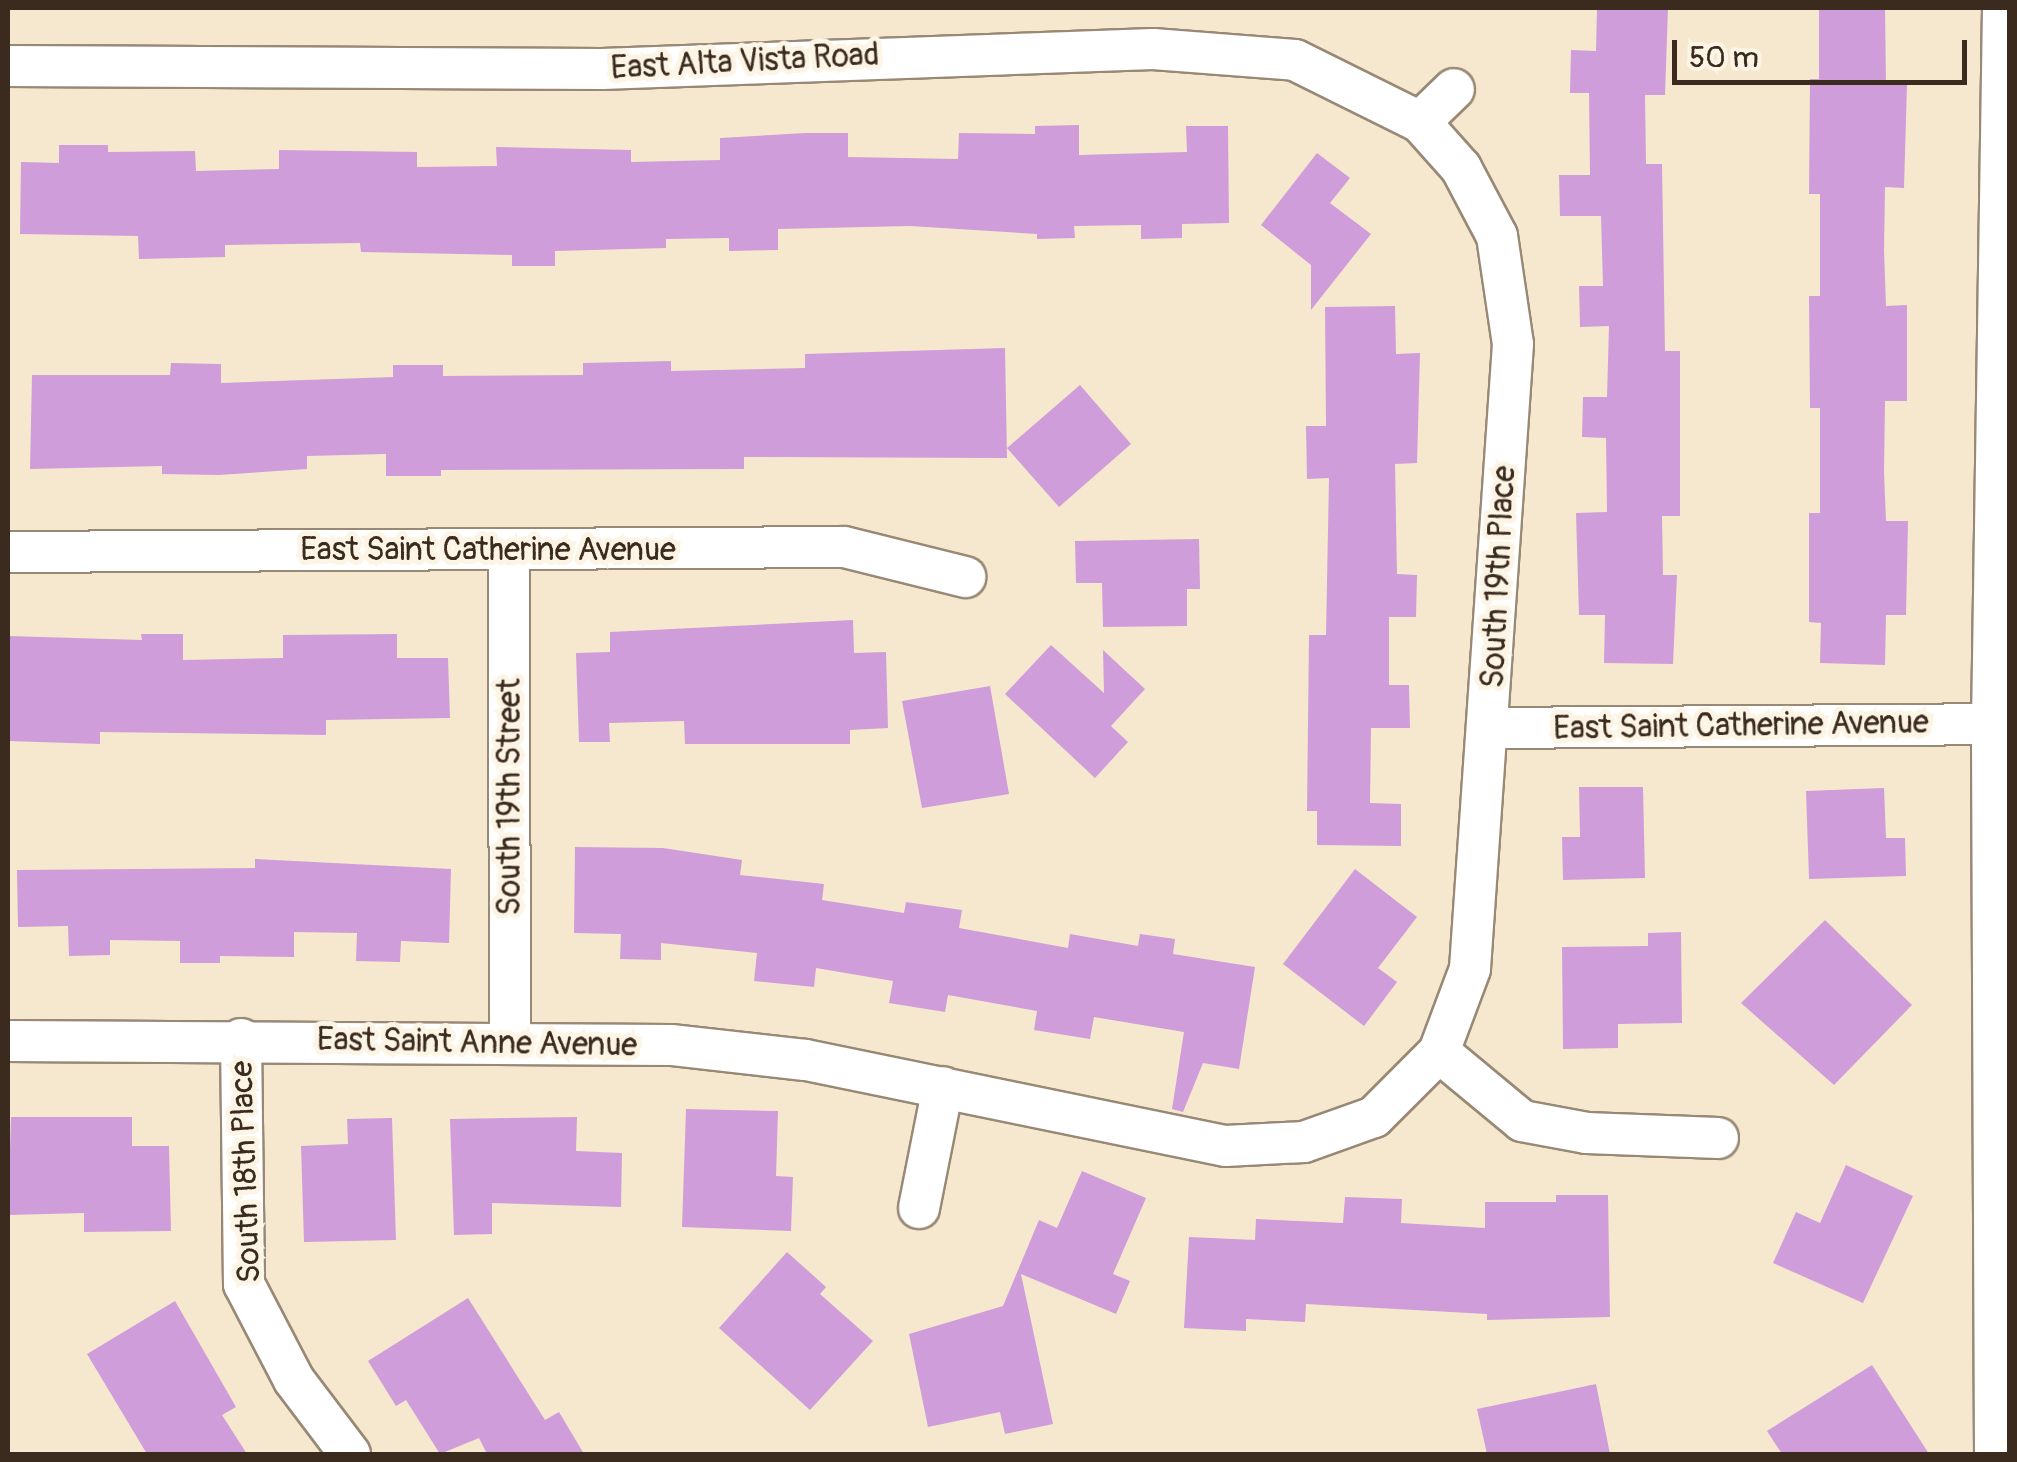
<!DOCTYPE html>
<style>
body{margin:0}
#map{position:relative;width:2017px;height:1462px;overflow:hidden;background:#f5e8ce;font-family:Pangolin,sans-serif}
div>[style]{position:absolute}
.building>*{inset:0;background:#cf9dda}
.roads{filter:drop-shadow(2px 0 #988976) drop-shadow(-2px 0 #988976) drop-shadow(0 2px #988976) drop-shadow(0 -2px #988976)}
.minor>*{height:40px;margin:-20px;padding:0 20px;transform-origin:20px;border-radius:20px;background:#fff}
span{translate:-50% -50%;white-space:nowrap;text-align:center;line-height:1.15;-webkit-text-stroke:10px #fcf5e5;paint-order:stroke}
.street-label{font-size:32px;color:#3b2a1e}
.frame{position:absolute;inset:0;border:10px solid #3b2a1e;pointer-events:none}
.scale{position:absolute;left:1672px;top:40px;width:295px;height:45px;box-sizing:border-box;border:5px solid #3b2a1e;border-top:0;padding-left:12px;font-size:30px;line-height:35px;white-space:nowrap;color:#3b2a1e;-webkit-text-stroke:8px #fcf5e5;paint-order:stroke}
</style>
<div id="map">
<div class="building">
<i style="clip-path:polygon(1597px 8px,1668px 8px,1665px 95px,1645px 95px,1646px 164px,1662px 164px,1665px 351px,1680px 351px,1680px 516px,1662px 516px,1663px 575px,1677px 575px,1673px 664px,1604px 663px,1605px 615px,1579px 615px,1576px 513px,1607px 512px,1606px 438px,1582px 437px,1583px 397px,1607px 397px,1609px 326px,1580px 327px,1579px 286px,1603px 286px,1601px 216px,1560px 216px,1559px 175px,1590px 175px,1589px 93px,1570px 93px,1571px 50px,1596px 51px)"></i>
<i style="clip-path:polygon(1819px 8px,1885px 8px,1886px 84px,1907px 84px,1904px 188px,1885px 187px,1884px 250px,1886px 306px,1907px 305px,1907px 401px,1885px 401px,1884px 472px,1886px 521px,1908px 521px,1906px 615px,1886px 615px,1885px 665px,1820px 663px,1821px 623px,1809px 622px,1809px 513px,1820px 513px,1820px 408px,1810px 408px,1809px 296px,1820px 296px,1820px 194px,1809px 194px,1810px 79px,1819px 79px)"></i>
<i style="clip-path:polygon(1079px 125px,1079px 155px,1187px 152px,1186px 126px,1228px 126px,1229px 223px,1182px 224px,1182px 238px,1141px 239px,1141px 225px,1074px 226px,1075px 238px,1037px 239px,1037px 234px,910px 226px,778px 229px,778px 250px,729px 251px,729px 238px,666px 239px,666px 248px,555px 251px,555px 266px,512px 266px,512px 255px,361px 252px,360px 243px,225px 245px,225px 257px,139px 259px,138px 236px,20px 234px,21px 162px,59px 163px,59px 145px,108px 145px,108px 152px,195px 151px,196px 171px,279px 169px,279px 150px,417px 152px,417px 167px,497px 166px,496px 147px,631px 150px,631px 162px,720px 160px,720px 138px,805px 133px,848px 133px,848px 157px,958px 159px,959px 133px,1035px 134px,1035px 126px)"></i>
<i style="clip-path:polygon(1317px 153px,1350px 178px,1330px 203px,1371px 234px,1311px 310px,1311px 265px,1261px 225px)"></i>
<i style="clip-path:polygon(1395px 306px,1396px 354px,1420px 353px,1417px 463px,1395px 464px,1397px 574px,1417px 575px,1416px 617px,1389px 617px,1389px 685px,1409px 685px,1410px 728px,1371px 728px,1370px 803px,1401px 804px,1401px 846px,1317px 845px,1317px 811px,1307px 811px,1309px 635px,1326px 635px,1329px 478px,1307px 479px,1306px 426px,1326px 426px,1325px 307px)"></i>
<i style="clip-path:polygon(1005px 348px,1007px 458px,744px 457px,744px 469px,441px 470px,441px 476px,386px 476px,386px 454px,307px 456px,307px 469px,219px 475px,162px 474px,162px 466px,30px 469px,32px 375px,170px 375px,171px 363px,221px 364px,221px 383px,393px 377px,393px 365px,443px 365px,443px 376px,583px 375px,583px 363px,671px 361px,671px 371px,805px 368px,805px 354px)"></i>
<i style="clip-path:polygon(1080px 385px,1131px 444px,1059px 507px,1007px 448px)"></i>
<i style="clip-path:polygon(1199px 539px,1200px 589px,1187px 589px,1187px 626px,1103px 627px,1102px 583px,1076px 583px,1075px 541px)"></i>
<i style="clip-path:polygon(853px 620px,854px 653px,886px 652px,888px 728px,850px 730px,850px 744px,685px 744px,684px 721px,609px 723px,610px 742px,579px 742px,576px 653px,610px 652px,610px 632px)"></i>
<i style="clip-path:polygon(141px 634px,183px 634px,183px 660px,283px 658px,283px 635px,397px 634px,397px 658px,448px 658px,450px 718px,326px 720px,326px 735px,100px 732px,100px 744px,8px 741px,8px 636px,142px 640px)"></i>
<i style="clip-path:polygon(1051px 645px,1104px 693px,1103px 650px,1145px 689px,1111px 726px,1128px 742px,1095px 778px,1005px 694px)"></i>
<i style="clip-path:polygon(990px 686px,1009px 794px,922px 808px,902px 701px)"></i>
<i style="clip-path:polygon(1579px 787px,1643px 787px,1645px 878px,1563px 880px,1562px 837px,1580px 837px)"></i>
<i style="clip-path:polygon(1884px 788px,1886px 838px,1905px 838px,1906px 876px,1809px 879px,1806px 791px)"></i>
<i style="clip-path:polygon(575px 847px,663px 848px,742px 860px,740px 875px,824px 884px,822px 900px,904px 913px,906px 902px,962px 910px,959px 928px,1068px 948px,1070px 934px,1138px 946px,1140px 934px,1175px 939px,1173px 954px,1255px 967px,1239px 1069px,1203px 1063px,1183px 1112px,1172px 1109px,1184px 1032px,1094px 1017px,1090px 1039px,1034px 1030px,1037px 1011px,948px 995px,945px 1012px,889px 1003px,893px 981px,816px 968px,814px 987px,754px 981px,757px 953px,661px 943px,661px 960px,620px 959px,621px 934px,574px 933px)"></i>
<i style="clip-path:polygon(255px 859px,451px 869px,449px 943px,401px 941px,400px 962px,356px 961px,357px 933px,294px 932px,294px 957px,220px 956px,220px 963px,180px 963px,180px 941px,110px 940px,110px 955px,69px 956px,68px 926px,18px 927px,17px 870px,255px 868px)"></i>
<i style="clip-path:polygon(1355px 869px,1417px 917px,1378px 968px,1397px 982px,1364px 1026px,1283px 964px)"></i>
<i style="clip-path:polygon(1825px 920px,1912px 1005px,1834px 1085px,1741px 1003px)"></i>
<i style="clip-path:polygon(1681px 932px,1682px 1023px,1618px 1024px,1618px 1048px,1563px 1049px,1562px 947px,1648px 946px,1648px 933px)"></i>
<i style="clip-path:polygon(686px 1109px,778px 1111px,776px 1176px,793px 1177px,791px 1231px,682px 1227px)"></i>
<i style="clip-path:polygon(11px 1117px,132px 1117px,132px 1146px,169px 1146px,171px 1231px,84px 1232px,84px 1213px,8px 1215px)"></i>
<i style="clip-path:polygon(577px 1117px,576px 1151px,622px 1153px,621px 1207px,492px 1203px,492px 1234px,454px 1235px,450px 1119px)"></i>
<i style="clip-path:polygon(392px 1118px,396px 1240px,304px 1242px,301px 1146px,348px 1144px,347px 1119px)"></i>
<i style="clip-path:polygon(1846px 1165px,1913px 1196px,1863px 1303px,1773px 1263px,1796px 1212px,1820px 1223px)"></i>
<i style="clip-path:polygon(1082px 1171px,1146px 1198px,1113px 1274px,1130px 1281px,1116px 1314px,1021px 1274px,1053px 1424px,1005px 1434px,1000px 1412px,928px 1427px,909px 1334px,1003px 1306px,1039px 1220px,1057px 1228px)"></i>
<i style="clip-path:polygon(1556px 1195px,1608px 1195px,1610px 1317px,1487px 1320px,1487px 1314px,1306px 1304px,1305px 1322px,1246px 1319px,1246px 1331px,1184px 1328px,1189px 1237px,1255px 1240px,1256px 1219px,1343px 1223px,1345px 1197px,1402px 1199px,1401px 1223px,1485px 1228px,1485px 1202px,1556px 1202px)"></i>
<i style="clip-path:polygon(787px 1252px,826px 1287px,820px 1294px,873px 1341px,810px 1410px,719px 1328px)"></i>
<i style="clip-path:polygon(468px 1298px,545px 1420px,559px 1412px,584px 1454px,487px 1454px,479px 1438px,440px 1454px,406px 1400px,396px 1406px,368px 1361px)"></i>
<i style="clip-path:polygon(175px 1301px,236px 1407px,222px 1415px,247px 1454px,147px 1454px,87px 1354px)"></i>
<i style="clip-path:polygon(1872px 1365px,1929px 1454px,1782px 1454px,1767px 1431px)"></i>
<i style="clip-path:polygon(1596px 1384px,1610px 1454px,1487px 1454px,1477px 1409px)"></i>
</div>
<div class="roads">
<div class="minor">
<i style="left:8px;top:66px;width:594px;rotate:0.29deg"></i>
<i style="left:602px;top:69px;width:551px;rotate:-2.08deg"></i>
<i style="left:1153px;top:49px;width:142px;rotate:4.4deg"></i>
<i style="left:1295px;top:60px;width:140px;rotate:26.4deg"></i>
<i style="left:1420px;top:122px;width:62px;rotate:48.3deg"></i>
<i style="left:1461px;top:168px;width:77px;rotate:62.1deg"></i>
<i style="left:1497px;top:236px;width:109px;rotate:81.6deg"></i>
<i style="left:1513px;top:344px;width:626px;rotate:93.94deg"></i>
<i style="left:1470px;top:969px;width:89px;rotate:110.5deg"></i>
<i style="left:1439px;top:1052px;width:92px;rotate:135deg"></i>
<i style="left:1374px;top:1117px;width:74px;rotate:160.3deg"></i>
<i style="left:1304px;top:1142px;width:79px;rotate:177.1deg"></i>
<i style="left:1225px;top:1146px;width:429px;rotate:-168.4deg"></i>
<i style="left:805px;top:1060px;width:135px;rotate:-173.6deg"></i>
<i style="left:671px;top:1045px;width:663px;rotate:-179.65deg"></i>
<i style="left:1420px;top:122px;width:47px;rotate:-44.1deg"></i>
<i style="left:509px;top:551px;width:492px;rotate:89.9deg"></i>
<i style="left:8px;top:552px;width:836px;rotate:-0.34deg"></i>
<i style="left:844px;top:547px;width:125px;rotate:13.9deg"></i>
<i style="left:1490px;top:728px;width:520px;rotate:-0.44deg"></i>
<i style="left:241px;top:1039px;width:245px;rotate:89.3deg"></i>
<i style="left:244px;top:1284px;width:108px;rotate:62.5deg"></i>
<i style="left:294px;top:1380px;width:93px;rotate:52.9deg"></i>
<i style="left:1439px;top:1052px;width:108px;rotate:39.7deg"></i>
<i style="left:1522px;top:1121px;width:66px;rotate:10.5deg"></i>
<i style="left:1587px;top:1133px;width:131px;rotate:2.2deg"></i>
<i style="left:919px;top:1208px;width:123px;rotate:-78.8deg"></i>
<i style="left:1995px;top:1454px;width:730px;rotate:-90.24deg"></i>
<i style="left:1992px;top:724px;width:716px;rotate:-89.12deg"></i>
</div>
</div>
<div class="street-label">
<span style="left:745px;top:62px;rotate:-3deg">East Alta Vista Road</span>
<span style="left:488px;top:550px">East Saint Catherine Avenue</span>
<span style="left:1499px;top:577px;rotate:-87deg">South 19th Place</span>
<span style="left:1741px;top:726px;rotate:-1deg">East Saint Catherine Avenue</span>
<span style="left:510px;top:797px;rotate:-90deg">South 19th Street</span>
<span style="left:477px;top:1043px;rotate:1deg">East Saint Anne Avenue</span>
<span style="left:246px;top:1172px;rotate:-92deg">South 18th Place</span>
</div>
<div class="frame"></div>
<div class="scale">50 m</div>
</div>
